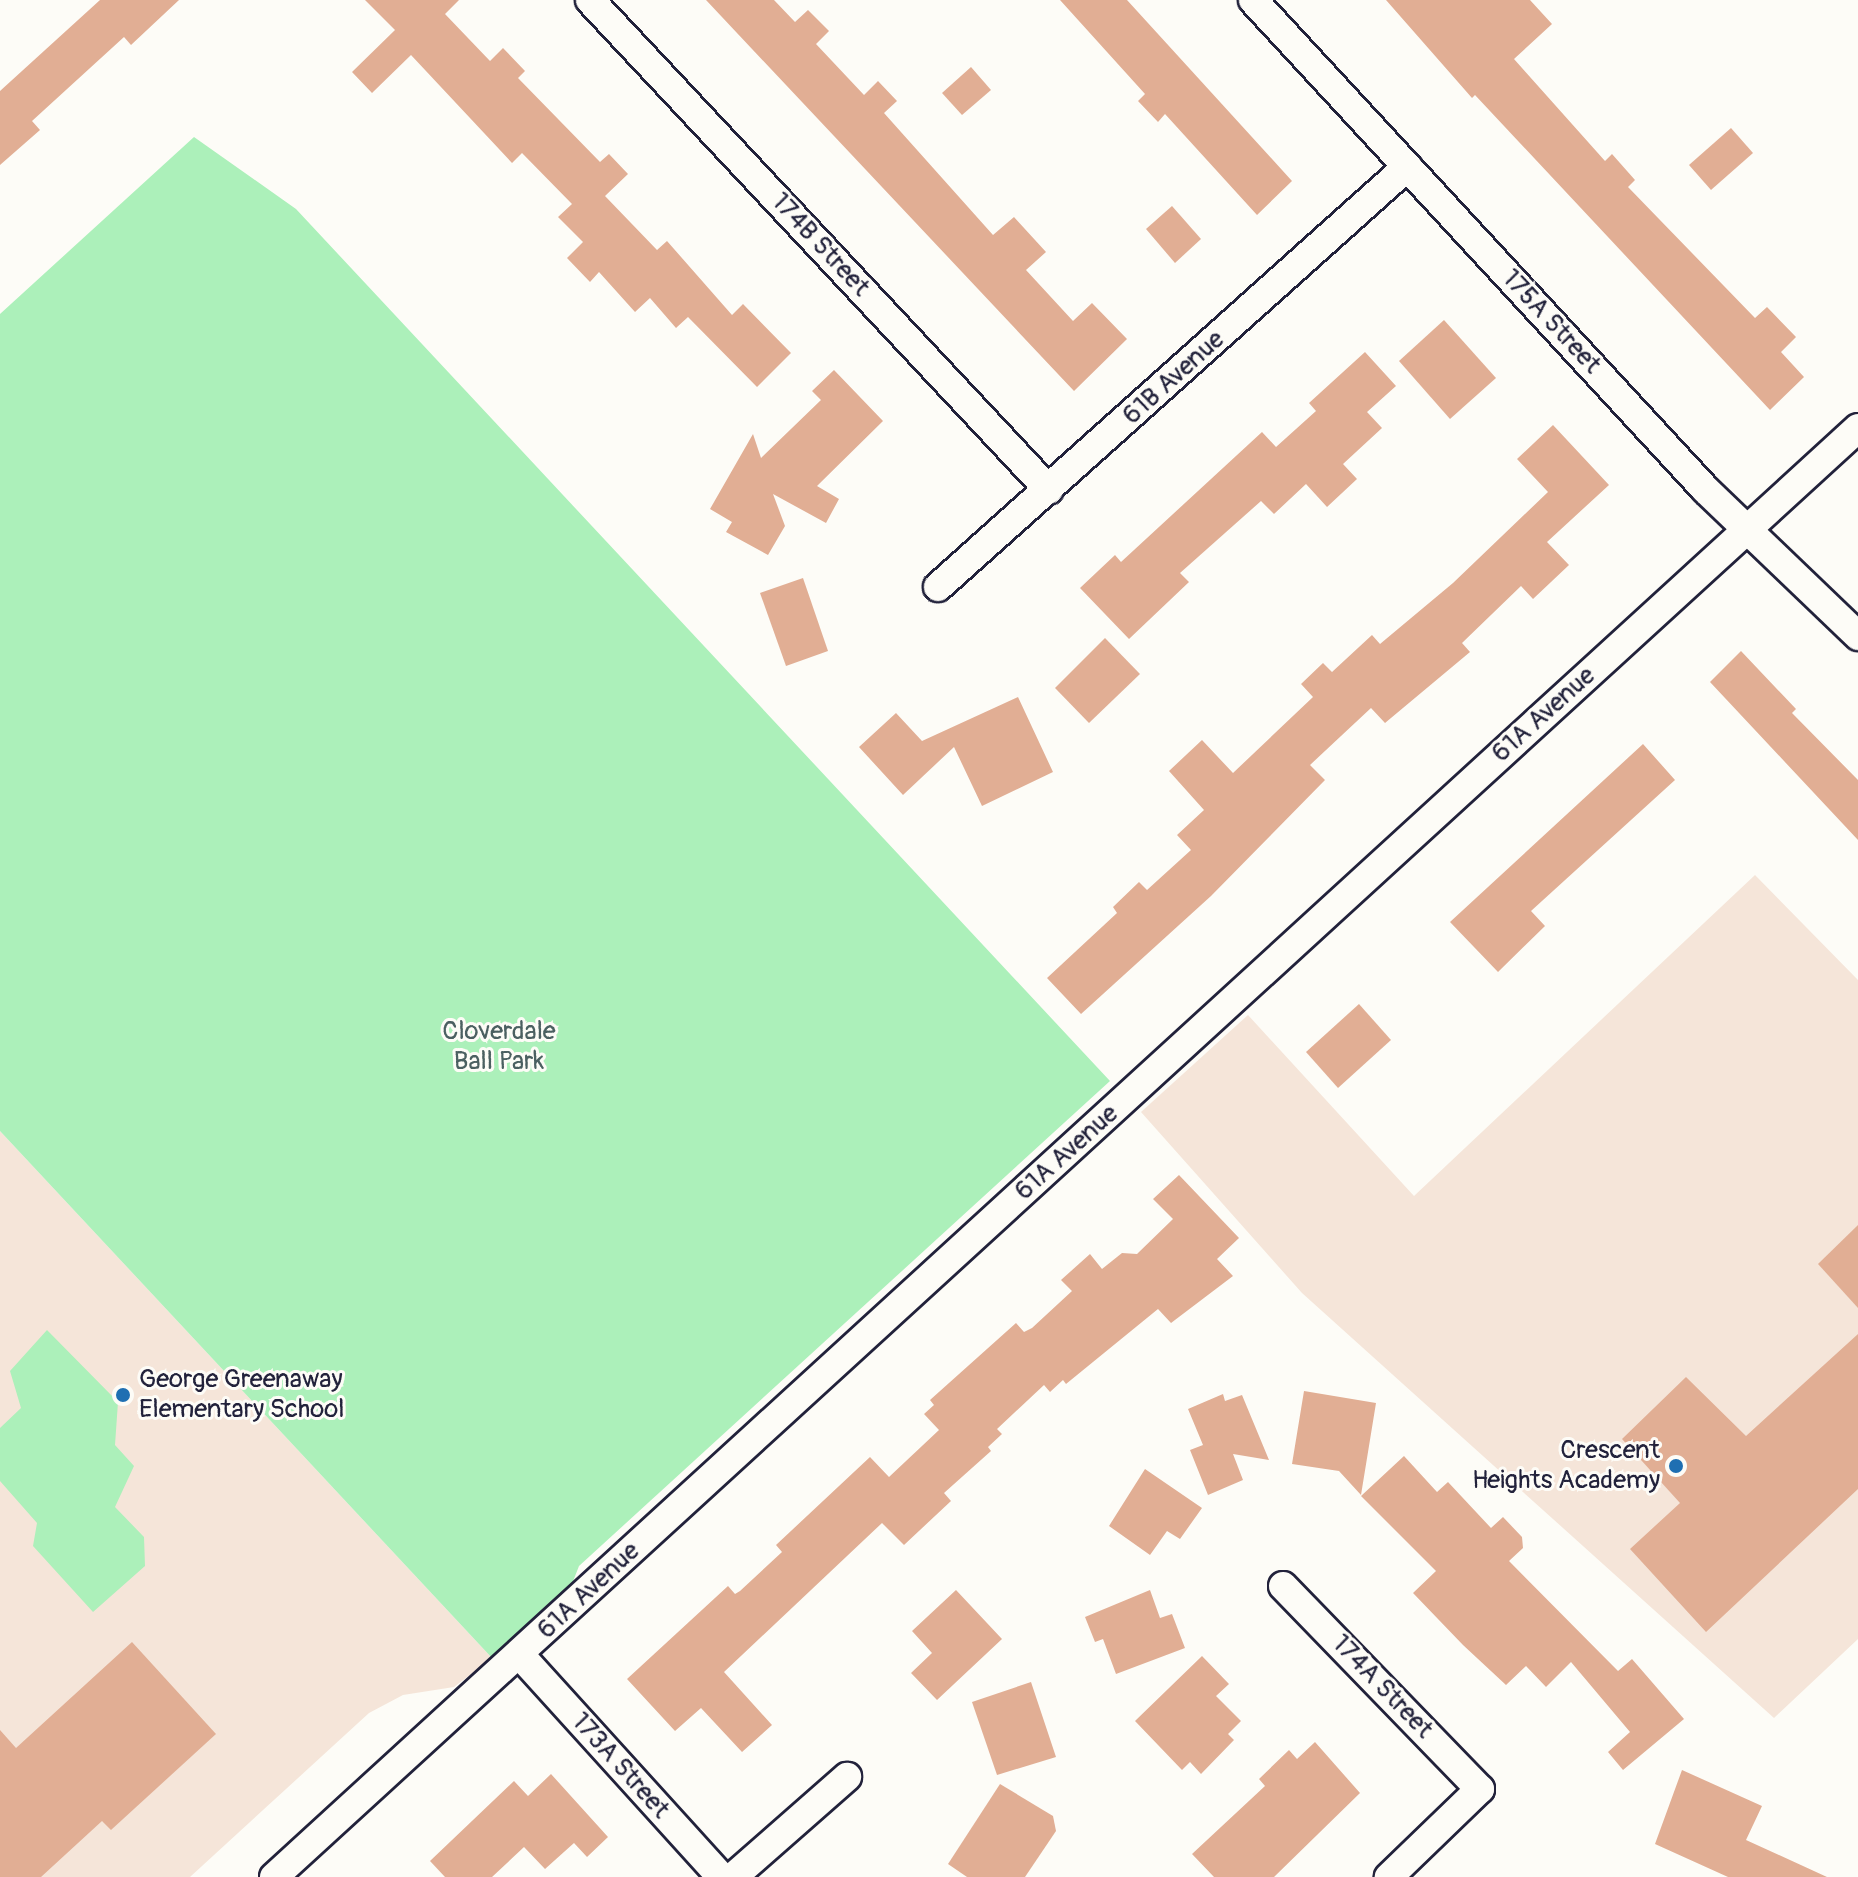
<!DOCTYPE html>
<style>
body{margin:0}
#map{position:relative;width:1858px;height:1877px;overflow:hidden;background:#fdfcf7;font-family:Pangolin,sans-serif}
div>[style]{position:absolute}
.built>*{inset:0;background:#f5e5d9}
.green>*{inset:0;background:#acf0ba}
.building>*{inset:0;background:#e1ae94}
.roads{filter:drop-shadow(2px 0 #22223b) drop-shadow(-2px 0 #22223b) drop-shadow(0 2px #22223b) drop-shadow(0 -2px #22223b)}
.minor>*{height:28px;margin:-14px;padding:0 14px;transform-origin:14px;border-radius:14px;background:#fdfcf7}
.dots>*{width:22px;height:22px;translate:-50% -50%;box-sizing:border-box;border:4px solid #fdfcf7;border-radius:50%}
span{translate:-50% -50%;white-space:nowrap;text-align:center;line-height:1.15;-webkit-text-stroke:6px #fdfcf7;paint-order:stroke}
.street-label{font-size:26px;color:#22223b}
.park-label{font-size:26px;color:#4b6061}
.poi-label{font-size:26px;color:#22223b}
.left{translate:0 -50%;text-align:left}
.right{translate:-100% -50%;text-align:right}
</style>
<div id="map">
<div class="built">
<i style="clip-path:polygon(1755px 875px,1858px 980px,1858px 1639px,1774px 1718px,1302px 1293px,1141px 1112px,1248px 1015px,1414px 1196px)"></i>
<i style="clip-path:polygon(0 1131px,492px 1658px,454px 1687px,403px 1695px,369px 1713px,190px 1877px,0 1877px)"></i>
</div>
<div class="green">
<i style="clip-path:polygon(194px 137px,296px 209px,1110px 1081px,579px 1566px,572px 1584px,492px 1658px,0 1131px,0 314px)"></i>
<i style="clip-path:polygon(47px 1330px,118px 1402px,115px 1445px,134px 1466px,115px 1507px,144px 1537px,145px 1566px,93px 1612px,33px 1546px,37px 1523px,0 1481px,0 1428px,21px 1408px,10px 1371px)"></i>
</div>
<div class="building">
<i style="clip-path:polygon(100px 0,179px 0,131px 45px,124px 37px,32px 121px,40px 130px,0 165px,0 91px)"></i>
<i style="clip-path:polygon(365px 0,459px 0,445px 14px,490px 61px,503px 48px,525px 71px,518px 78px,600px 162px,609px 154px,628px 174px,605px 196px,657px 250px,667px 241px,732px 315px,743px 304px,791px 353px,757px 387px,688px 317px,676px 328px,650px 298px,635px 312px,599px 272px,590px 282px,567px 258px,583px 242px,558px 217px,572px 204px,522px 153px,512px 163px,411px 55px,372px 93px,352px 72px,395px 30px)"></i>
<i style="clip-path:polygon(706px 0,774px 0,795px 22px,808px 10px,829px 31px,816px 44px,864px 95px,878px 81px,897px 101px,884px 113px,993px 235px,1014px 217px,1046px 252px,1026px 270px,1073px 321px,1092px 303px,1127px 339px,1074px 391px)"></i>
<i style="clip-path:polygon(1060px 0,1127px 0,1292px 181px,1257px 215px,1165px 114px,1158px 122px,1138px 101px,1145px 94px)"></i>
<i style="clip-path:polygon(1386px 0,1530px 0,1552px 24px,1514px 59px,1605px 161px,1612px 154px,1635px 180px,1628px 187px,1755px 318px,1767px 307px,1796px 337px,1781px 352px,1804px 377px,1770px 410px,1475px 95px,1472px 98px)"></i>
<i style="clip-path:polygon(971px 67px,991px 90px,962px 115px,942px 93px)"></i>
<i style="clip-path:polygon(1731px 128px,1753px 153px,1711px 190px,1689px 165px)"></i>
<i style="clip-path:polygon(1172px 206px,1201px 239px,1175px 263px,1146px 229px)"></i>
<i style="clip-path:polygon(1444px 320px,1496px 378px,1450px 419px,1399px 361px)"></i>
<i style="clip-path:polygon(1365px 352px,1396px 386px,1367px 412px,1382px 428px,1343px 464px,1357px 479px,1327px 507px,1306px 484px,1274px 514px,1261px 501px,1180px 573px,1189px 582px,1129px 639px,1080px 588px,1115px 555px,1121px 562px,1262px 432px,1276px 447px,1316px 411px,1309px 403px)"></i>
<i style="clip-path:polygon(834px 370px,883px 421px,817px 486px,839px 499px,826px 523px,773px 494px,785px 526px,768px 555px,726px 532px,732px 522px,710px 509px,753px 434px,761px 458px,821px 400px,812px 391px)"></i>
<i style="clip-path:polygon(1553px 425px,1609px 485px,1547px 542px,1569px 565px,1533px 599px,1521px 586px,1462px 643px,1470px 652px,1385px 723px,1371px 708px,1341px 736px,1310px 765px,1325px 780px,1211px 896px,1081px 1014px,1047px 978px,1117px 913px,1113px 907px,1139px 882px,1147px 890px,1191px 850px,1177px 835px,1204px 810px,1169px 771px,1202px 740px,1233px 773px,1313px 697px,1301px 684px,1323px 663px,1332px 672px,1372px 635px,1380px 644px,1453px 583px,1548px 492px,1517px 459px)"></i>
<i style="clip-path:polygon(803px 578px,828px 651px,786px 666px,760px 593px)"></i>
<i style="clip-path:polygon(1105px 638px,1140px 674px,1089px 723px,1055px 688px)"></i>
<i style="clip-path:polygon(1741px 651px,1796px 709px,1792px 713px,1858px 780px,1858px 840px,1710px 682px)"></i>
<i style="clip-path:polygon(1018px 697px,1053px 772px,982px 806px,954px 747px,903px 795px,859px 747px,896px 713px,922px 741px)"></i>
<i style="clip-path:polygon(1643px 744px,1675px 780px,1531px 911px,1545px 926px,1498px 972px,1450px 922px)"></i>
<i style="clip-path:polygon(1359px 1004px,1391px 1040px,1338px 1088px,1306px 1052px)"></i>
<i style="clip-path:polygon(1179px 1175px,1239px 1238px,1217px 1259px,1233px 1276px,1171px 1323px,1158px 1309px,1066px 1384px,1063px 1380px,1050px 1392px,1044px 1385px,997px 1429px,1002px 1434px,988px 1447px,991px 1451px,944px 1493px,951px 1501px,904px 1545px,882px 1523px,724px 1672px,772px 1725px,742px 1752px,701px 1708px,675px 1731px,627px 1679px,728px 1586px,735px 1594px,740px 1591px,782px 1552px,776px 1545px,870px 1457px,889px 1477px,939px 1430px,924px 1414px,934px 1405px,930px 1400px,1016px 1323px,1024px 1332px,1032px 1328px,1072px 1291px,1061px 1280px,1090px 1254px,1102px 1269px,1122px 1253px,1137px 1254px,1173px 1219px,1153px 1199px)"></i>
<i style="clip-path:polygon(1858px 1225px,1858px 1308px,1818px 1264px)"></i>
<i style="clip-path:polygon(1858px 1334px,1858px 1489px,1706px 1632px,1630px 1549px,1680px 1503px,1622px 1439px,1686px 1377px,1746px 1436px)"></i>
<i style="clip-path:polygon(1304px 1391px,1376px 1403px,1361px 1495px,1339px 1471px,1292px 1464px)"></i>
<i style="clip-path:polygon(1223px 1394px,1225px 1401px,1242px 1395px,1269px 1460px,1233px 1454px,1243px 1480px,1208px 1495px,1190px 1450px,1203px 1445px,1188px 1409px)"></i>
<i style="clip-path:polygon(1404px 1456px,1437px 1492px,1448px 1482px,1491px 1528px,1503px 1517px,1522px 1537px,1523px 1548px,1509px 1561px,1618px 1671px,1632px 1659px,1684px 1719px,1623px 1770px,1608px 1752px,1630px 1732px,1571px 1662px,1546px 1687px,1526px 1666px,1506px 1685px,1463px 1645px,1413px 1593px,1436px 1571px,1361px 1496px)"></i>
<i style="clip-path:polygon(1145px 1469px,1202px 1508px,1180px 1539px,1167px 1531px,1150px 1555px,1109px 1526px)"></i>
<i style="clip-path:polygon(956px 1590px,1002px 1639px,937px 1700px,911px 1673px,932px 1653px,912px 1631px)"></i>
<i style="clip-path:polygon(1150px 1590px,1160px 1618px,1172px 1614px,1185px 1648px,1116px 1674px,1103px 1639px,1095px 1642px,1085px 1617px)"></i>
<i style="clip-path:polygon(132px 1642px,216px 1734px,111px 1830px,102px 1821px,41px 1877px,0 1877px,0 1730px,16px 1748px)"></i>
<i style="clip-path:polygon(1202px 1656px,1229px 1684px,1216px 1696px,1241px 1721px,1228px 1734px,1234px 1740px,1201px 1774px,1190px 1762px,1182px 1770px,1135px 1721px)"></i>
<i style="clip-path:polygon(1031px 1682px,1056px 1757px,997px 1775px,972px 1702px)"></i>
<i style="clip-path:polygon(1315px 1742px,1360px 1793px,1274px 1877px,1214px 1877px,1192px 1854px,1265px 1786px,1259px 1779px,1289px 1750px,1297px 1759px)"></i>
<i style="clip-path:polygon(1682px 1770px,1762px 1806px,1746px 1840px,1827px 1877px,1728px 1877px,1655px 1844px)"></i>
<i style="clip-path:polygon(551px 1774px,608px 1837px,587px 1857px,574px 1843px,545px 1869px,524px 1847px,492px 1877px,445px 1877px,430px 1861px,514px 1781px,528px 1796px)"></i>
<i style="clip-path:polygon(1000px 1784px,1053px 1816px,1056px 1831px,1025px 1877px,967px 1877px,948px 1864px)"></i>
</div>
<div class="roads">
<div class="minor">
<i style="left:590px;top:0;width:671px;rotate:46.87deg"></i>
<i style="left:1253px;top:0;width:667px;rotate:47.25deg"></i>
<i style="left:1706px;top:490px;width:211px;rotate:43.8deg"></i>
<i style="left:938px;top:587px;width:630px;rotate:-41.85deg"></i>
<i style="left:1283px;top:1586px;width:283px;rotate:45.9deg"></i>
<i style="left:1480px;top:1789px;width:127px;rotate:136deg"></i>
<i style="left:520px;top:1655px;width:299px;rotate:47.8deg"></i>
<i style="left:274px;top:1877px;width:2147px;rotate:-42.45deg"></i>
<i style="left:733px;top:1877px;width:152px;rotate:-41.3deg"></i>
</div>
</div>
<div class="dots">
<i style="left:123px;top:1395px;background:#1f6fb2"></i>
<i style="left:1676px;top:1466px;background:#1f6fb2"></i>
</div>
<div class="street-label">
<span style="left:820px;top:245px;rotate:47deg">174B Street</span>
<span style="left:1551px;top:322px;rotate:47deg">175A Street</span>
<span style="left:1174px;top:378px;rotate:-42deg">61B Avenue</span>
<span style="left:1544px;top:715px;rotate:-42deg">61A Avenue</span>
<span style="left:1067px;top:1153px;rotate:-42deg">61A Avenue</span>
<span style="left:589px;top:1591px;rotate:-43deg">61A Avenue</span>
<span style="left:1382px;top:1687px;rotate:46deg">174A Street</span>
<span style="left:620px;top:1766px;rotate:48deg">173A Street</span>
</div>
<div class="park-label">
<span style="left:499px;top:1047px">Cloverdale<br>Ball Park</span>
</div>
<div class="poi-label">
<span class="left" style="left:139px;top:1395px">George Greenaway<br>Elementary School</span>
<span class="right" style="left:1660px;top:1466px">Crescent<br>Heights Academy</span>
</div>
</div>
